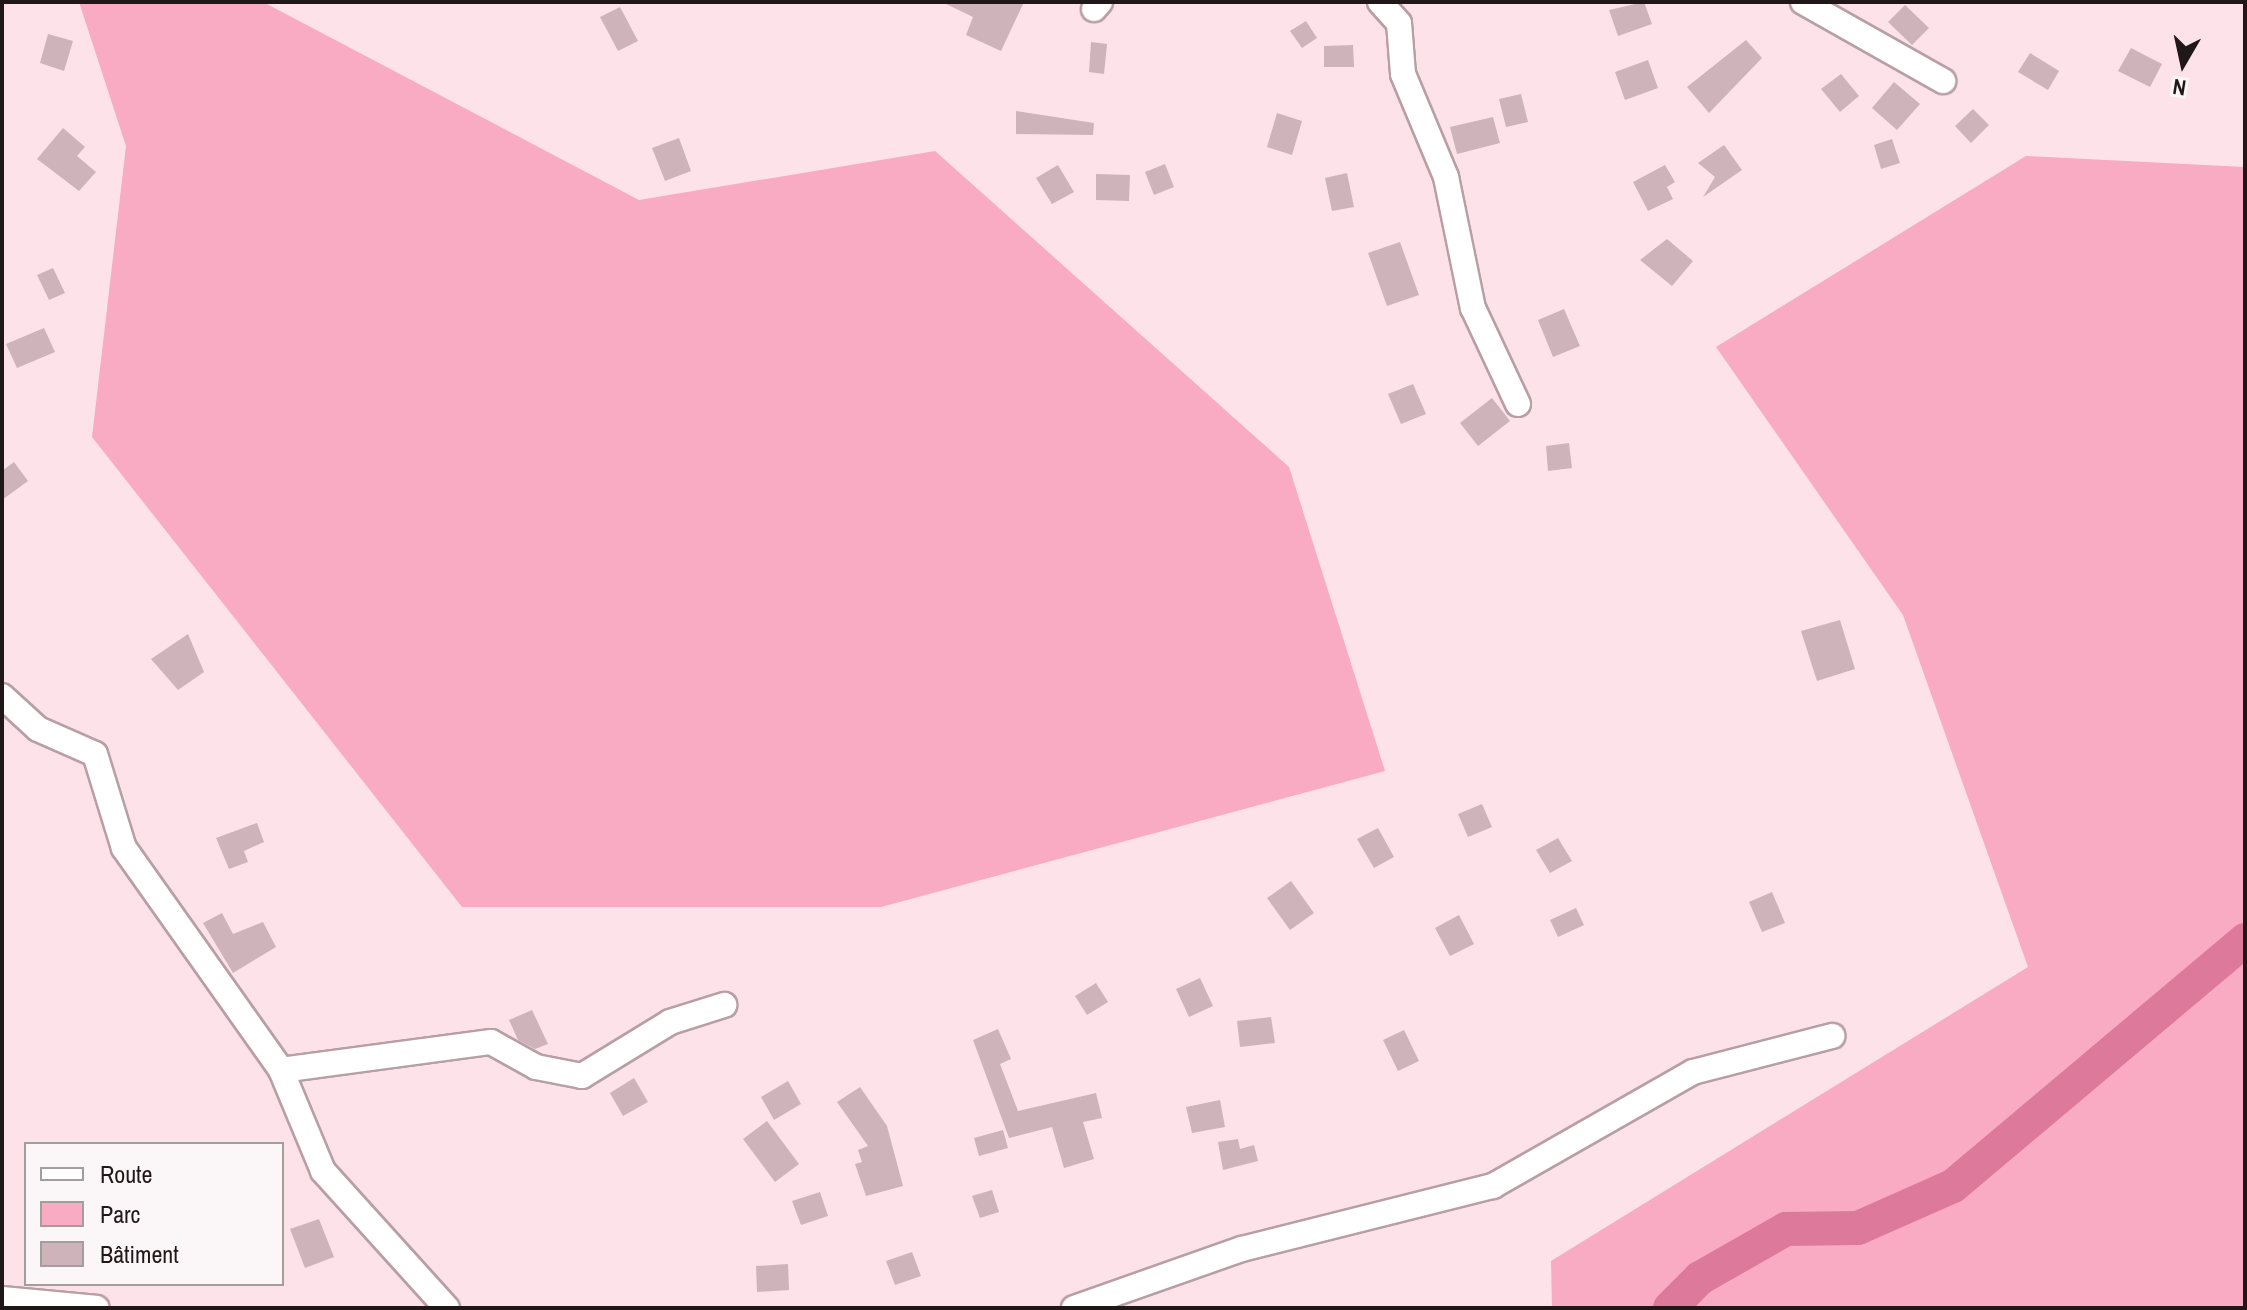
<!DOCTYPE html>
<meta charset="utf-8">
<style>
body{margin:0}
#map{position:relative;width:2247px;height:1310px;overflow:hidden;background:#fee2e9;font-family:"Archivo Narrow",sans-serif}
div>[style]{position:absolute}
.green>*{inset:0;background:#f8abc3}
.river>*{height:34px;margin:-17px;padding:0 17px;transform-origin:17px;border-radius:17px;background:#dd799b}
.building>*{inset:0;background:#ceb3bb}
.roads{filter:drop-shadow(2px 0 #b89ea5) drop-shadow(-2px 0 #b89ea5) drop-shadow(0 2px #b89ea5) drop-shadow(0 -2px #b89ea5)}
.minor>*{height:24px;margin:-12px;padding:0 12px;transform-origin:12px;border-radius:12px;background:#fff}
span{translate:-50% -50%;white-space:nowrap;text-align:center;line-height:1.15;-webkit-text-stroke:6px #fbf6f7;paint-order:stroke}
.frame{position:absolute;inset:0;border:4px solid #201719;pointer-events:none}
.legend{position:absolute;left:24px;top:1142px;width:260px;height:144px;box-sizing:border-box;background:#fbf6f7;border:2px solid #a39d9e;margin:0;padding:10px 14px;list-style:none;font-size:24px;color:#201719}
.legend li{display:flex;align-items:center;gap:16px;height:40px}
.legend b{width:40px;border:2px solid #a39d9e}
.north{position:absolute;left:2143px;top:24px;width:80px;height:80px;-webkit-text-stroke:6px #fbf6f7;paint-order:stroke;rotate:189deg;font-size:22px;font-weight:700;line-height:32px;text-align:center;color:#201719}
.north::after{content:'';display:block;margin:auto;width:28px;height:36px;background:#201719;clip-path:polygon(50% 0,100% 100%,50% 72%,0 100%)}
</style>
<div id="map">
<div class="green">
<i style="clip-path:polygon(79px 2px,263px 2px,639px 200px,935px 151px,1289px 467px,1385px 771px,881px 907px,462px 907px,92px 437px,126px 146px)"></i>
<i style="clip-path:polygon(2026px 156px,2245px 167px,2245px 1308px,1552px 1308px,1551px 1261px,2028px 967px,1903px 615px,1716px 347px)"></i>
</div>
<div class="river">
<i style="left:1670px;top:1308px;width:42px;rotate:-45deg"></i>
<i style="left:1700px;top:1278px;width:99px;rotate:-29.7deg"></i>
<i style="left:1786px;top:1229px;width:72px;rotate:-0.8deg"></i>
<i style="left:1858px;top:1228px;width:104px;rotate:-23.9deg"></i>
<i style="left:1953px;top:1186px;width:382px;rotate:-40.1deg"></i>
</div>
<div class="building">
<i style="clip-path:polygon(942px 2px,1024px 2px,1001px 51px,966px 35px,973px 17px)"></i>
<i style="clip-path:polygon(1644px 2px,1652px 24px,1618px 36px,1609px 10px)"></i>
<i style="clip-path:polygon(1905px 5px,1929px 28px,1912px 45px,1888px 22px)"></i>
<i style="clip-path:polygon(620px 7px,638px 41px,618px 51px,600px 17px)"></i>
<i style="clip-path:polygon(1306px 21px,1317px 38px,1302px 48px,1290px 31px)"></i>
<i style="clip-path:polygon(48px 34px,73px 41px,64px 71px,40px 63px)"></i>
<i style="clip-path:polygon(1746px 40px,1762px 58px,1709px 113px,1687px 87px)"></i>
<i style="clip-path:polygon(1091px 42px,1107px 44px,1104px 74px,1089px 72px)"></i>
<i style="clip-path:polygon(1353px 45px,1354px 67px,1324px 67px,1324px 46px)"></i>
<i style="clip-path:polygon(2131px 48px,2162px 64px,2150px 87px,2118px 71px)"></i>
<i style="clip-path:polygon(2030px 53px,2059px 71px,2048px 90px,2018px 72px)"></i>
<i style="clip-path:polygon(1648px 60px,1658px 88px,1625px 100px,1615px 72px)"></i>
<i style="clip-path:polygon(1841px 74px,1859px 96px,1840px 112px,1821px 89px)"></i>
<i style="clip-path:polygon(1894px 82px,1920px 104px,1897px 130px,1872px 108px)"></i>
<i style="clip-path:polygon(1521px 94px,1528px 122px,1506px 127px,1499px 99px)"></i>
<i style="clip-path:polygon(1973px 109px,1989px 125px,1971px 143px,1955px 126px)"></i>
<i style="clip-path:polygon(1016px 111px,1094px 123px,1093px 135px,1016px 134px)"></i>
<i style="clip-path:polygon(1277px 113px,1302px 121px,1292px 155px,1267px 147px)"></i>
<i style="clip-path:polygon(1493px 117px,1500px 143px,1457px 154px,1450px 127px)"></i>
<i style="clip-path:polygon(63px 128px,85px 147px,77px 156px,96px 172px,79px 191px,37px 159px)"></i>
<i style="clip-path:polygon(679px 138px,691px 171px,665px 181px,652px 148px)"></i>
<i style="clip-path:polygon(1892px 139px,1900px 163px,1881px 169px,1874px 145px)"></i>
<i style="clip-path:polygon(1724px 145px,1742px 170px,1703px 197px,1715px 177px,1698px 163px)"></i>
<i style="clip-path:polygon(1165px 164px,1174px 187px,1154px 195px,1145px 172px)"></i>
<i style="clip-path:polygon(1058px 165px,1074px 192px,1052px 204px,1036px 178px)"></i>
<i style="clip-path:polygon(1665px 165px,1675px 182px,1667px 187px,1673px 199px,1648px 211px,1633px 182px)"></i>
<i style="clip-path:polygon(1347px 173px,1354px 207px,1332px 211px,1325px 178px)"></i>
<i style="clip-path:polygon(1096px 174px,1130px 175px,1129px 201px,1096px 200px)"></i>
<i style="clip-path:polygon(1667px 239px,1693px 261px,1672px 286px,1640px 260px)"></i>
<i style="clip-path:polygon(1400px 242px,1419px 295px,1387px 306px,1368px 253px)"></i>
<i style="clip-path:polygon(53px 268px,65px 293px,49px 300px,37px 275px)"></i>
<i style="clip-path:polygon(1564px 309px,1580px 346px,1553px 357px,1538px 320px)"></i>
<i style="clip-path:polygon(44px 328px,55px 352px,17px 368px,6px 344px)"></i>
<i style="clip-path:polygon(1413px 384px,1426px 414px,1401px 424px,1388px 394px)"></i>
<i style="clip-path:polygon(1492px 398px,1510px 421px,1478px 446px,1460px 423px)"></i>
<i style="clip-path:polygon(1569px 443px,1572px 468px,1548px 471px,1546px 446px)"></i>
<i style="clip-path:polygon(14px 462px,28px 481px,2px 500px,2px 471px)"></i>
<i style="clip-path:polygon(1840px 620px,1855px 669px,1817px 681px,1801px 631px)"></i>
<i style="clip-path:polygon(188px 634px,204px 672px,178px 690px,151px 659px)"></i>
<i style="clip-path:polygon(1482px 804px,1492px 827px,1468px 837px,1458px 814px)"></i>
<i style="clip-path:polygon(257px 823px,264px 842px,244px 851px,248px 862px,229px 869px,216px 838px)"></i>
<i style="clip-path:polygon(1378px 828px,1394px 857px,1374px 868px,1357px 839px)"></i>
<i style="clip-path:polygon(1558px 838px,1572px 861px,1550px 873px,1536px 850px)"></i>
<i style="clip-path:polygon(1291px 881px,1314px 913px,1290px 930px,1267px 898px)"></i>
<i style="clip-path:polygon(1772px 892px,1785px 923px,1762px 932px,1749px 902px)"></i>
<i style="clip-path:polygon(1576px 908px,1584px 925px,1558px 937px,1550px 920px)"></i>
<i style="clip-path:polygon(222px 913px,233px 934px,263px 922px,276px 947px,233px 973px,203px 923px)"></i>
<i style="clip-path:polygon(1459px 915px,1474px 944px,1450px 956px,1435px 928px)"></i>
<i style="clip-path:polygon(1200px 978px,1213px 1006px,1189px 1017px,1176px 989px)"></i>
<i style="clip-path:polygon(1096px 983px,1108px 1002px,1087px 1015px,1075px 996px)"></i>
<i style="clip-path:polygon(532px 1010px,548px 1044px,535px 1049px,518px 1040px,509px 1020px)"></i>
<i style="clip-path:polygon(1271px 1017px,1275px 1043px,1240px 1047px,1237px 1021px)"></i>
<i style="clip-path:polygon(998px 1029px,1011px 1059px,1000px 1064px,1018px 1111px,1096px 1093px,1102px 1118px,1083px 1122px,1094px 1159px,1064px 1168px,1052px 1127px,1009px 1138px,973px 1040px)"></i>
<i style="clip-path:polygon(1404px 1030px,1419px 1061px,1398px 1071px,1383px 1040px)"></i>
<i style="clip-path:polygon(634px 1078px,648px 1102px,623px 1116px,610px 1093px)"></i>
<i style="clip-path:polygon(788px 1081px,801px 1104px,774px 1120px,761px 1097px)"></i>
<i style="clip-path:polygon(860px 1087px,887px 1126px,903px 1186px,866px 1196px,855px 1164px,862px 1162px,858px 1150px,868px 1146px,837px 1102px)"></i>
<i style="clip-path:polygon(1220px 1100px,1225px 1127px,1192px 1133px,1186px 1107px)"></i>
<i style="clip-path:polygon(767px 1121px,799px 1164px,775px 1182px,743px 1139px)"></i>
<i style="clip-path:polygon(1003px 1130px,1008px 1148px,979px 1156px,974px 1138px)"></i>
<i style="clip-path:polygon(1238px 1139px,1240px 1149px,1254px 1145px,1258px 1161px,1223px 1170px,1218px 1142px)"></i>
<i style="clip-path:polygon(992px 1190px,999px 1212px,980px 1218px,972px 1196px)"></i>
<i style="clip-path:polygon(820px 1192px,828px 1216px,801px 1225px,792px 1201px)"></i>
<i style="clip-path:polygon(319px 1219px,334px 1257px,305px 1268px,290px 1229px)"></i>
<i style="clip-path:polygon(912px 1252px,921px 1276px,895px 1285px,886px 1261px)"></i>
<i style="clip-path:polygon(788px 1264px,789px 1290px,757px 1292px,756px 1266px)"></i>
</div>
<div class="roads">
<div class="minor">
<i style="left:1380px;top:2px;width:28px;rotate:48deg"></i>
<i style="left:1399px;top:23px;width:51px;rotate:85.5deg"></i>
<i style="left:1403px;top:74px;width:112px;rotate:67.3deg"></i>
<i style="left:1446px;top:177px;width:134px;rotate:78.4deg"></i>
<i style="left:1473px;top:308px;width:106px;rotate:64.9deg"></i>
<i style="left:1803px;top:2px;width:161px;rotate:29.4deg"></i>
<i style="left:1094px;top:9px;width:9px;rotate:-49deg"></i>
<i style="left:2px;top:696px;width:49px;rotate:42.5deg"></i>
<i style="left:38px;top:729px;width:62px;rotate:23.7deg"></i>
<i style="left:95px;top:754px;width:98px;rotate:72.9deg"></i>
<i style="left:124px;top:848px;width:272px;rotate:54.7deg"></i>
<i style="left:281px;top:1070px;width:109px;rotate:67.4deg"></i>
<i style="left:323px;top:1171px;width:185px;rotate:47.9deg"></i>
<i style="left:281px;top:1070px;width:212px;rotate:-7.6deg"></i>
<i style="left:491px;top:1042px;width:51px;rotate:29.1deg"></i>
<i style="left:536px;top:1067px;width:47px;rotate:11.1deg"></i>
<i style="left:582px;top:1076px;width:103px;rotate:-31.5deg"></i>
<i style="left:670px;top:1022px;width:57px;rotate:-17.5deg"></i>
<i style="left:2px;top:1299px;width:95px;rotate:5.4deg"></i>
<i style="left:1074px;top:1308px;width:178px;rotate:-19.4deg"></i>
<i style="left:1242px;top:1249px;width:259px;rotate:-14.1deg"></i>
<i style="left:1493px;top:1186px;width:230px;rotate:-29.7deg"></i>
<i style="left:1693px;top:1072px;width:144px;rotate:-14.5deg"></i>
</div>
</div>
<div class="frame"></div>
<ul class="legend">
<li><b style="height:10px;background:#fff"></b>Route</li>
<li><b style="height:22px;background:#f8abc3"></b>Parc</li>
<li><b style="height:22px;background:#ceb3bb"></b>Bâtiment</li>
</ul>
<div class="north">N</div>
</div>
